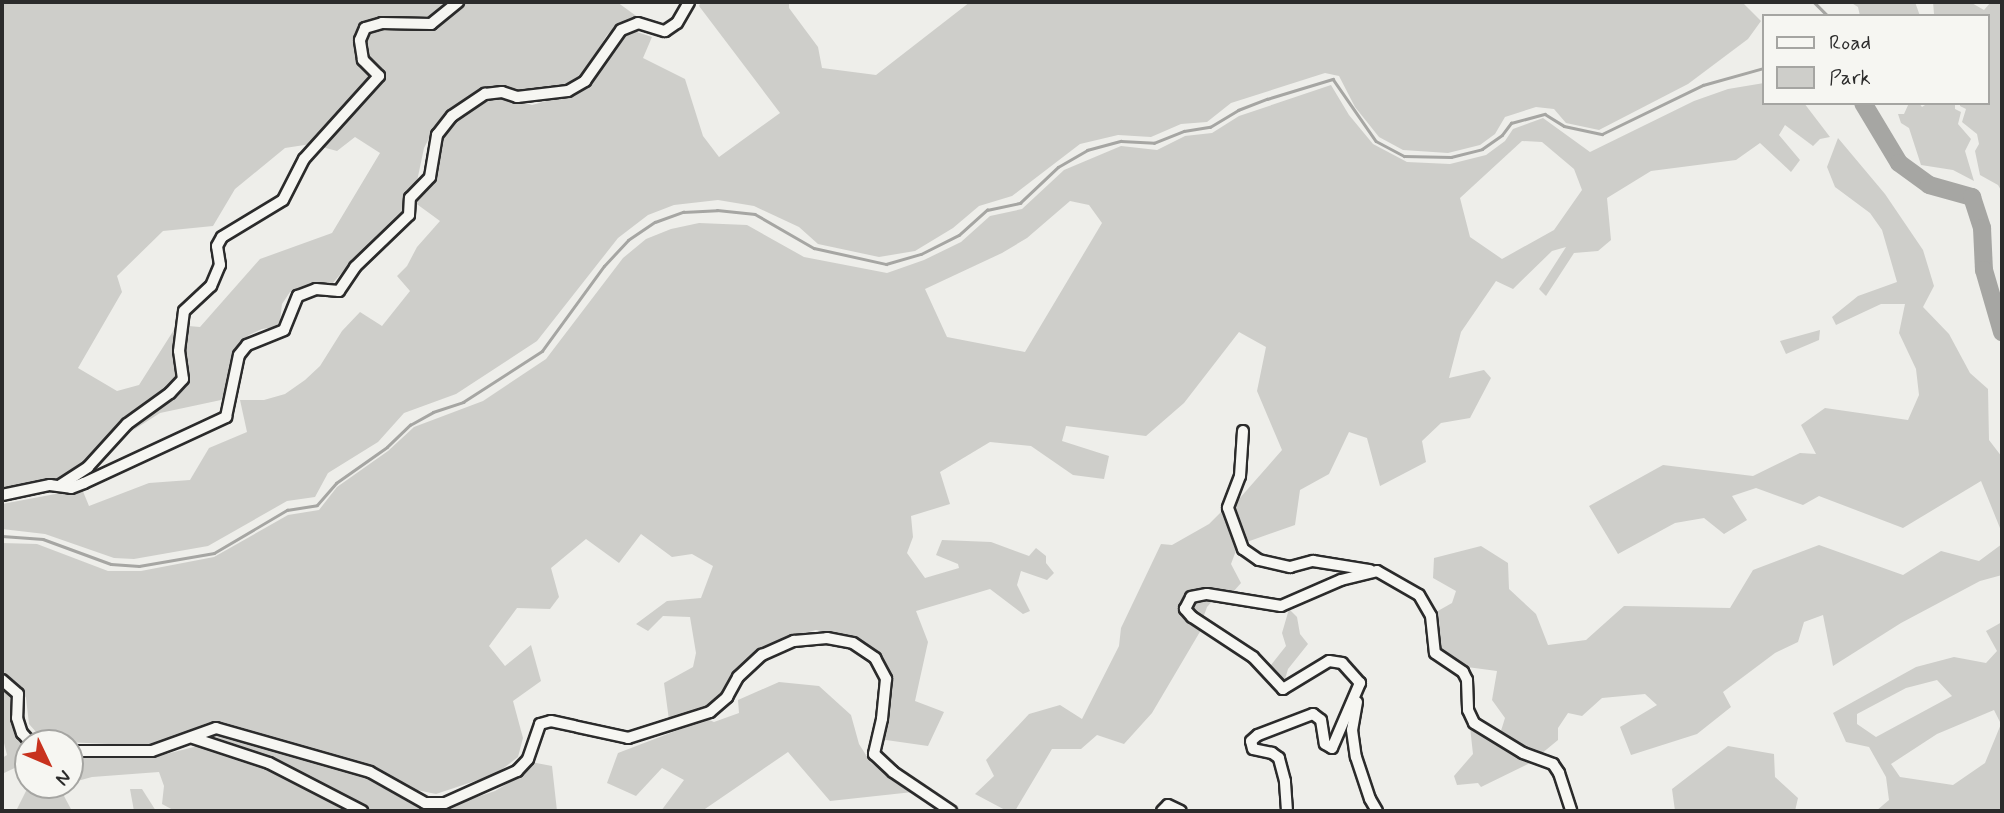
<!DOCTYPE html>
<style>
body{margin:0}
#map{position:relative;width:2004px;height:813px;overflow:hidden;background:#eeeeea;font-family:Mynerve,sans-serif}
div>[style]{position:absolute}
.green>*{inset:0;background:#cececa}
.stream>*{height:2.5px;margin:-1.25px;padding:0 1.25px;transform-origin:1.25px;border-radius:1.25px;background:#a6a6a3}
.river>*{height:18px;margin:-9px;padding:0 9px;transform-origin:9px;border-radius:9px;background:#a6a6a3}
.roads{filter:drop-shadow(2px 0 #2b2b2b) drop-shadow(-2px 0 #2b2b2b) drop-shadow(0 2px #2b2b2b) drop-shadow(0 -2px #2b2b2b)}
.minor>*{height:10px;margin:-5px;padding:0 5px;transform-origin:5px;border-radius:5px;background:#f6f6f2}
span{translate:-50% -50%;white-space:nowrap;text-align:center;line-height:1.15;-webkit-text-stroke:5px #f6f6f2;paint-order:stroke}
.frame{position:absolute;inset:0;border:4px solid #2b2b2b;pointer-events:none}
.legend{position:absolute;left:1762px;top:14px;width:228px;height:91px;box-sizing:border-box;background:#f6f6f2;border:2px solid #a5a5a2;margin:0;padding:9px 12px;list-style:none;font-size:21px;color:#2b2b2b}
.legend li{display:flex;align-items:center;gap:14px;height:35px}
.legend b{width:35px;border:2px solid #a5a5a2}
.north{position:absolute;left:14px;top:729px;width:70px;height:70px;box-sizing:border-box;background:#f6f6f2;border:2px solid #a5a5a2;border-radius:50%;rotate:134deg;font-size:19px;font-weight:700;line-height:28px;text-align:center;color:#2b2b2b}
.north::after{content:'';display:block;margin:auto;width:24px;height:32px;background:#c8321e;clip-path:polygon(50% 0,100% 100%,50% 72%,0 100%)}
</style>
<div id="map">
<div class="green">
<i style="clip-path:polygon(evenodd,2px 2px,617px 2px,639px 18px,617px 26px,607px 35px,584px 72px,564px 87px,524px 90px,502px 86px,482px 90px,455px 106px,437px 123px,424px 148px,416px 186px,404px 199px,404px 214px,351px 262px,332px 284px,312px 284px,290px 292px,282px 304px,280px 321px,275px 327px,262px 329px,249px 335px,234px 349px,229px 365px,227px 388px,221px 400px,160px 413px,88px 459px,64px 481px,2px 490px,2px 2px,355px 137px,380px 153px,332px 233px,260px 259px,200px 327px,177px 325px,139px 385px,117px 391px,78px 368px,122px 292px,117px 276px,163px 231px,213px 226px,235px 189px,285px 148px,311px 144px,337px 151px,355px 137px)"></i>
<i style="clip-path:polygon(701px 2px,789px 2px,789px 8px,818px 47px,822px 68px,876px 75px,970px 2px,1742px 2px,1761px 21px,1748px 39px,1688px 84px,1599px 130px,1566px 123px,1554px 109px,1536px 107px,1505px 117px,1495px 134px,1480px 145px,1448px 153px,1403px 150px,1379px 137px,1355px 107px,1339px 76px,1325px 73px,1231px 103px,1207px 122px,1181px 124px,1151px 137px,1118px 135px,1080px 144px,1012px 196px,979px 206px,953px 228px,915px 251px,879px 257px,818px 244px,799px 227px,754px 206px,718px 200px,674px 205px,648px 215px,618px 238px,537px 341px,456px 394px,404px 413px,378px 442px,328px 473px,315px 497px,287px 501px,208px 546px,134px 559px,114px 558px,45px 534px,2px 529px,2px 504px,82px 489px,89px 506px,149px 483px,190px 480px,209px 448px,247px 432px,240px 400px,264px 400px,285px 394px,305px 380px,320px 366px,342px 331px,360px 312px,382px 326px,410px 291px,397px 276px,407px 266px,417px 247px,440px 221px,414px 202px,433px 180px,439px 138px,454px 117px,486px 97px,500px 95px,532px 105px,568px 95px,623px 35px,634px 31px,652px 37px,643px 58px,685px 79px,703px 136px,719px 157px,780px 113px,699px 6px)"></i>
<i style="clip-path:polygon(1850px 2px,1915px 2px,1920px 16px,1860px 16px,1858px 7px)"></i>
<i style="clip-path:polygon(1933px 2px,1970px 2px,1984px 10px,1991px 2px,2002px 2px,2002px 192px,1998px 185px,1980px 175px,1975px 151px,1979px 144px,1977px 134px,1962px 122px,1966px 109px,1960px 106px,1960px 103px,1988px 103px,1988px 16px,1931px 16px,1934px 14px)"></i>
<i style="clip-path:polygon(evenodd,1764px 83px,1764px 103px,1804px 103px,1830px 137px,1820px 139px,1813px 146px,1785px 125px,1779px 135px,1800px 160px,1791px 172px,1760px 143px,1736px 160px,1651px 171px,1607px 198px,1611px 240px,1598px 251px,1574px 253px,1546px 296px,1539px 289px,1566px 247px,1552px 251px,1513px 289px,1496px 281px,1461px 332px,1449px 378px,1484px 370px,1491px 378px,1470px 418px,1441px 423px,1422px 441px,1426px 462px,1380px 486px,1367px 438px,1349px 432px,1329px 474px,1300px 490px,1295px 525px,1244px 543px,1232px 507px,1282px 450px,1257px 391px,1266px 347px,1239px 332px,1184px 403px,1146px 436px,1066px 426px,1062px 441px,1109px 456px,1104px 479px,1073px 475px,1031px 446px,990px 442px,940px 472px,950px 504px,911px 516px,913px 537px,907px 553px,925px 578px,959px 568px,958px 564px,936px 555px,942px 540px,991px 542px,1029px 556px,1036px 548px,1046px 556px,1046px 563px,1054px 573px,1047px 580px,1021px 571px,1017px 585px,1030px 611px,1023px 614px,990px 589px,916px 611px,928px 642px,915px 701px,944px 712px,928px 746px,879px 739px,890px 678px,878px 653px,850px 637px,816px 630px,786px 638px,752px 654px,730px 678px,721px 696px,706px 709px,669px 720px,664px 683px,693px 667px,696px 653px,690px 617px,663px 616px,648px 631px,636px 624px,667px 601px,701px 598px,713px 566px,692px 554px,672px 557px,641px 534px,619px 563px,586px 539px,551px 568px,559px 597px,550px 609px,517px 608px,489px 646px,505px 666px,531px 645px,541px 681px,513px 701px,523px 738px,518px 757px,496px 774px,436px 794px,407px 788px,376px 768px,219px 721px,207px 723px,151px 746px,44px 741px,29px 724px,26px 698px,20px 686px,2px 674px,2px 543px,37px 544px,108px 571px,141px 571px,214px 557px,288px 515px,319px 510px,337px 487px,388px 451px,414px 427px,483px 401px,546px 359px,623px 258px,646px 239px,671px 229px,699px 223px,747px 225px,804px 257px,887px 273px,924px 260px,961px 242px,990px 216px,1022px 209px,1064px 170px,1121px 146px,1157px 150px,1185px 136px,1212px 133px,1239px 116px,1331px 85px,1349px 115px,1373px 144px,1407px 162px,1450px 164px,1486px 155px,1505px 141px,1513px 129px,1543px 118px,1590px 152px,1694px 101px,1728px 89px,1764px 83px,1522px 141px,1542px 142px,1574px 169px,1582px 190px,1554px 230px,1502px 259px,1470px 237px,1460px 198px,1522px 141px,1764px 83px,1070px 201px,1089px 205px,1102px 223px,1025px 352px,947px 337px,925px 289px,1002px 253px,1027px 238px,1070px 201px)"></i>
<i style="clip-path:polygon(1909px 103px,1919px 103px,1922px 107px,1928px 103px,1955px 103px,1955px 109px,1961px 112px,1958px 124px,1971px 139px,1965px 151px,1974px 181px,1953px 170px,1921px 165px,1909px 128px,1901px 123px,1898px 114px,1904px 114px)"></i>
<i style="clip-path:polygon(1838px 138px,1885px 194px,1923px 250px,1934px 286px,1923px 307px,1949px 334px,1970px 373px,1988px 389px,1989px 440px,2002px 457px,2002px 533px,1981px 481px,1903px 528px,1819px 496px,1803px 505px,1756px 488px,1732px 496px,1747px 520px,1724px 534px,1704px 518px,1675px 523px,1618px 554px,1589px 506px,1663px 465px,1753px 476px,1800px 453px,1816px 454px,1801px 425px,1825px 408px,1908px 420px,1919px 395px,1916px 369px,1899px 333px,1905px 304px,1881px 304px,1836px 325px,1832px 317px,1858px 296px,1897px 282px,1882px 230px,1870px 213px,1835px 187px,1827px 167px)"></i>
<i style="clip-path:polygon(1820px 330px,1819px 340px,1786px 354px,1780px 341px)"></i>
<i style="clip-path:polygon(1224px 509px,1237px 548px,1231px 564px,1241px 583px,1233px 592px,1208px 590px,1192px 594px,1186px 616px,1201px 630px,1152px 713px,1124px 744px,1097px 735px,1081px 749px,1052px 749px,1015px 811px,1007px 811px,975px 794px,994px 776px,986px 760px,1029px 714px,1060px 705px,1082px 719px,1119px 646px,1121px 628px,1161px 544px,1172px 545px,1209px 524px)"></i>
<i style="clip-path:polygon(2002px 544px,2002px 575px,1980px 581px,1901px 623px,1833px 666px,1823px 615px,1804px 622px,1798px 642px,1775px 653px,1723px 692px,1731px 707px,1697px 734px,1631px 755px,1620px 727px,1657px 705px,1645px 694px,1602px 698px,1582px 716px,1568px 713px,1558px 728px,1558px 740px,1541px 754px,1500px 734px,1505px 718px,1492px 700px,1497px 671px,1467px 667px,1439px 650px,1436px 612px,1452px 603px,1456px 591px,1433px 578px,1434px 558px,1481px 546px,1508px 563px,1509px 589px,1536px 614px,1548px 645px,1586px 640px,1624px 606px,1730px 608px,1753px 570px,1819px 545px,1903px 575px,1941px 551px,1979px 561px)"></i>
<i style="clip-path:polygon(1215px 598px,1207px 607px,1202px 621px,1188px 609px,1193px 599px)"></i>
<i style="clip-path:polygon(1289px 609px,1297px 617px,1300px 634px,1308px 644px,1288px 669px,1283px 686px,1267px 670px,1286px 646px,1282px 633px)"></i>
<i style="clip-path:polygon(evenodd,2002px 622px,2002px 811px,1876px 811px,1889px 800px,1886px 777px,1869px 747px,1846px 742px,1833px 713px,1916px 667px,1954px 657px,1986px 663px,1997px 651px,1986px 631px,2002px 622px,1937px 680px,1952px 696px,1876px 737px,1857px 724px,1857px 714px,1906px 688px,1937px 680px,2002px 622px,1994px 710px,2001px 724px,1985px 763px,1953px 785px,1900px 777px,1891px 764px,1937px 734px,1994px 710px)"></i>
<i style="clip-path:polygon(779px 682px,819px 686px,851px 715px,859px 744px,871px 763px,913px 792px,830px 801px,788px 752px,702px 811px,661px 811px,684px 780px,662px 768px,636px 796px,607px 783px,618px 753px,707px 719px,714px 722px,739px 713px,738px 700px)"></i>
<i style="clip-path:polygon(2px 688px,11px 697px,14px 722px,28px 745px,28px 769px,23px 764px,2px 774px,2px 758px,7px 755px,2px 735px)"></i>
<i style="clip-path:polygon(1470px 727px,1482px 736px,1532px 762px,1481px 787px,1478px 783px,1457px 785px,1454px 776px,1473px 754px)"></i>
<i style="clip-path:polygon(223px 733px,366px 777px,427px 809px,447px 807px,495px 791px,520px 776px,531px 762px,552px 766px,557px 811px,367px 811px,296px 772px,207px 738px)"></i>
<i style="clip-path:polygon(198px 746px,268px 768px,351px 811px,175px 811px,162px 804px,164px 786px,159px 772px,92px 777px,70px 783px,70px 756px,154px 757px)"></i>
<i style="clip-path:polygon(1728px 746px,1774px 754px,1775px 777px,1798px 798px,1795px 811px,1675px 811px,1672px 789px)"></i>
<i style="clip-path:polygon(29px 785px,69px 785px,64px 796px,72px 811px,16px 811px)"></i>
<i style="clip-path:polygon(130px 789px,142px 789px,156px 811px,134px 811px)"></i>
</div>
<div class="stream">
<i style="left:1814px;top:2px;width:20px;rotate:45deg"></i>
<i style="left:2px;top:536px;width:41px;rotate:4.2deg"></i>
<i style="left:43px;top:539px;width:72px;rotate:20.2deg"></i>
<i style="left:111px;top:564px;width:28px;rotate:4deg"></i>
<i style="left:139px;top:566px;width:76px;rotate:-9.8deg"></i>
<i style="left:214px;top:553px;width:85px;rotate:-30.5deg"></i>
<i style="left:287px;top:510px;width:30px;rotate:-9deg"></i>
<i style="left:317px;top:505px;width:29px;rotate:-49deg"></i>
<i style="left:336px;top:483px;width:62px;rotate:-35.2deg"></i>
<i style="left:387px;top:447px;width:32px;rotate:-44deg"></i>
<i style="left:410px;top:425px;width:26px;rotate:-29deg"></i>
<i style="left:433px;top:412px;width:32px;rotate:-18deg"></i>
<i style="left:463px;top:402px;width:94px;rotate:-32.8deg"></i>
<i style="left:542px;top:351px;width:105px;rotate:-53.9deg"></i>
<i style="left:604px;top:266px;width:35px;rotate:-47deg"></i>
<i style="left:628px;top:240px;width:32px;rotate:-34deg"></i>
<i style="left:655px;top:222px;width:30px;rotate:-20deg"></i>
<i style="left:683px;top:212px;width:34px;rotate:-3deg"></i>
<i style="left:717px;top:210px;width:38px;rotate:6deg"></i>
<i style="left:755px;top:214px;width:68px;rotate:30deg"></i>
<i style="left:814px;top:248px;width:74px;rotate:12.5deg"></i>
<i style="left:886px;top:264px;width:36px;rotate:-16deg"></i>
<i style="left:921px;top:254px;width:42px;rotate:-26.6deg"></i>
<i style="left:959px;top:235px;width:38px;rotate:-42deg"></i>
<i style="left:987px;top:210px;width:34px;rotate:-12deg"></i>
<i style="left:1020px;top:203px;width:52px;rotate:-43.5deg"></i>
<i style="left:1058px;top:167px;width:34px;rotate:-30deg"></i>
<i style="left:1087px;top:150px;width:35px;rotate:-15deg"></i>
<i style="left:1121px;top:141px;width:33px;rotate:3deg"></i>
<i style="left:1154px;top:143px;width:32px;rotate:-22deg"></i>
<i style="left:1184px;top:131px;width:26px;rotate:-9deg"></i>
<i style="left:1210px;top:127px;width:33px;rotate:-31deg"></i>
<i style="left:1238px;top:110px;width:31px;rotate:-21deg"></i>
<i style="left:1267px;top:99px;width:69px;rotate:-16.9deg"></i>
<i style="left:1333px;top:79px;width:75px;rotate:55.3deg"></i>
<i style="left:1376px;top:141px;width:32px;rotate:28deg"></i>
<i style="left:1404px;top:156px;width:47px;rotate:1.2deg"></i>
<i style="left:1451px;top:157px;width:32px;rotate:-14deg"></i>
<i style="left:1482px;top:149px;width:24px;rotate:-35deg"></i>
<i style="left:1502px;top:135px;width:15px;rotate:-53deg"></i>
<i style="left:1511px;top:123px;width:35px;rotate:-15deg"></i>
<i style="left:1545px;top:114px;width:22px;rotate:32deg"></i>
<i style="left:1564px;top:126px;width:39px;rotate:12deg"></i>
<i style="left:1602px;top:134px;width:112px;rotate:-25.9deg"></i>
<i style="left:1703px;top:85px;width:63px;rotate:-15.6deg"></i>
</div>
<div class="river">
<i style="left:1863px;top:103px;width:70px;rotate:59deg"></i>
<i style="left:1899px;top:163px;width:37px;rotate:36deg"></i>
<i style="left:1929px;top:185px;width:45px;rotate:15.6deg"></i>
<i style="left:1972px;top:197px;width:33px;rotate:72deg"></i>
<i style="left:1982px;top:228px;width:42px;rotate:87.3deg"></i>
<i style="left:1984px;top:270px;width:65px;rotate:73.8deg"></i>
</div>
<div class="roads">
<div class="minor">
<i style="left:1243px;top:431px;width:45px;rotate:93.8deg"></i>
<i style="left:1240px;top:476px;width:34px;rotate:111deg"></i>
<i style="left:1228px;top:508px;width:44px;rotate:69.9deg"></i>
<i style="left:1243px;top:549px;width:19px;rotate:35deg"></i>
<i style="left:1259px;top:560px;width:32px;rotate:13deg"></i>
<i style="left:1290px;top:567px;width:24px;rotate:-15deg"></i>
<i style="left:1313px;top:561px;width:58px;rotate:9deg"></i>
<i style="left:59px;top:486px;width:35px;rotate:-33deg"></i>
<i style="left:88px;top:467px;width:58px;rotate:-47.8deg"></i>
<i style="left:127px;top:424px;width:53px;rotate:-35.8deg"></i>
<i style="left:170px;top:393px;width:19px;rotate:-47deg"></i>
<i style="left:183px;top:379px;width:28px;rotate:-98deg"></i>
<i style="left:179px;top:351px;width:40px;rotate:-82.9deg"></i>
<i style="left:184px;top:311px;width:37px;rotate:-43deg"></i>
<i style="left:211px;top:286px;width:23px;rotate:-67deg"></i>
<i style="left:220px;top:265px;width:19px;rotate:-99deg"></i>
<i style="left:217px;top:246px;width:10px;rotate:-61deg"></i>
<i style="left:222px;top:237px;width:71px;rotate:-31.2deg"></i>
<i style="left:283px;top:200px;width:46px;rotate:-62.9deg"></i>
<i style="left:304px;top:159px;width:112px;rotate:-47.9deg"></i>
<i style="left:379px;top:76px;width:23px;rotate:-135deg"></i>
<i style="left:363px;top:60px;width:20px;rotate:-99deg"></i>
<i style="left:360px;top:40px;width:13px;rotate:-67deg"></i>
<i style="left:365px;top:28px;width:18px;rotate:-16deg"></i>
<i style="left:382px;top:23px;width:49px;rotate:1.2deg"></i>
<i style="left:431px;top:24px;width:35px;rotate:-39deg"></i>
<i style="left:2px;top:495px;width:49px;rotate:-11.8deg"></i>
<i style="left:50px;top:485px;width:21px;rotate:8deg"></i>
<i style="left:71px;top:488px;width:14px;rotate:-21deg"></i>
<i style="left:84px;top:483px;width:157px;rotate:-24.9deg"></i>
<i style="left:226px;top:417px;width:63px;rotate:-78.2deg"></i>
<i style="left:239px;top:355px;width:13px;rotate:-51deg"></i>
<i style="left:247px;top:345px;width:40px;rotate:-22deg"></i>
<i style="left:284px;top:330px;width:37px;rotate:-68deg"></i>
<i style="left:298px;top:296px;width:19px;rotate:-21deg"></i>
<i style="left:316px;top:289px;width:23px;rotate:5deg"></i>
<i style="left:339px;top:291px;width:29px;rotate:-56deg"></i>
<i style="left:355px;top:267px;width:75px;rotate:-43.9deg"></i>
<i style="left:409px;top:215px;width:17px;rotate:-87deg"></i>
<i style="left:410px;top:198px;width:29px;rotate:-46deg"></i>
<i style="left:430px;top:177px;width:43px;rotate:-80.5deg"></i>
<i style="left:437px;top:135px;width:24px;rotate:-52deg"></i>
<i style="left:452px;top:116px;width:40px;rotate:-34deg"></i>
<i style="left:485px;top:94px;width:17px;rotate:-7deg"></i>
<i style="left:502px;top:92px;width:16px;rotate:18deg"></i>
<i style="left:517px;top:97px;width:51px;rotate:-6.7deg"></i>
<i style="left:568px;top:91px;width:20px;rotate:-30deg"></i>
<i style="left:585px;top:81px;width:62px;rotate:-54.8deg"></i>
<i style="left:621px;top:30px;width:18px;rotate:-22deg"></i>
<i style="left:638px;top:23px;width:28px;rotate:17deg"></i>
<i style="left:665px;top:31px;width:14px;rotate:-34deg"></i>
<i style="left:677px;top:23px;width:24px;rotate:-60deg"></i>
<i style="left:2px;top:680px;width:21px;rotate:41deg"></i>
<i style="left:18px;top:694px;width:24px;rotate:92deg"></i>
<i style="left:17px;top:718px;width:16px;rotate:72deg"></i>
<i style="left:22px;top:733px;width:13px;rotate:48deg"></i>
<i style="left:1357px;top:702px;width:28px;rotate:100deg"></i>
<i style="left:1352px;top:730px;width:27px;rotate:82deg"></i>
<i style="left:1356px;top:757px;width:44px;rotate:71.6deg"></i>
<i style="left:1370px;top:799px;width:14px;rotate:60deg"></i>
<i style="left:193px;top:738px;width:80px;rotate:18.2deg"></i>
<i style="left:269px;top:763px;width:105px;rotate:27.3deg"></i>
<i style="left:70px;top:751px;width:82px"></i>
<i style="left:152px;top:751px;width:68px;rotate:-19.8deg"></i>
<i style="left:216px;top:728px;width:160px;rotate:15.9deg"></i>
<i style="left:370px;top:772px;width:63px;rotate:29.4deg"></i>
<i style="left:425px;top:803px;width:20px"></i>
<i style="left:445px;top:803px;width:79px;rotate:-24deg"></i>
<i style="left:517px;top:771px;width:16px;rotate:-47deg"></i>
<i style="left:528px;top:759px;width:37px;rotate:-71deg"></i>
<i style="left:540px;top:724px;width:11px;rotate:-15deg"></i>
<i style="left:551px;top:721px;width:79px;rotate:12.4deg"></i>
<i style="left:628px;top:738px;width:86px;rotate:-17.6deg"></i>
<i style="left:710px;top:712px;width:23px;rotate:-41deg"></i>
<i style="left:727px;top:697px;width:23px;rotate:-61deg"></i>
<i style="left:738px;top:677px;width:33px;rotate:-43deg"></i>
<i style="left:762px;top:655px;width:35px;rotate:-24deg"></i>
<i style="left:794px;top:641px;width:33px;rotate:-5deg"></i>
<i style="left:827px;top:638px;width:26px;rotate:11deg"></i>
<i style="left:853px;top:643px;width:27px;rotate:34deg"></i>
<i style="left:875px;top:658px;width:24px;rotate:62deg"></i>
<i style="left:886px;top:679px;width:40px;rotate:95.7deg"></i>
<i style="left:882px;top:719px;width:36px;rotate:103deg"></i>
<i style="left:874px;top:754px;width:26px;rotate:43deg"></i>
<i style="left:893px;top:772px;width:70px;rotate:33.9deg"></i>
<i style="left:1162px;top:811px;width:8px;rotate:-45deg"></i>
<i style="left:1168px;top:805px;width:14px;rotate:25deg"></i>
<i style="left:1287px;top:811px;width:30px;rotate:-94deg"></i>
<i style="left:1285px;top:781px;width:24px;rotate:-105deg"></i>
<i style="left:1279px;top:758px;width:9px;rotate:-144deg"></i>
<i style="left:1272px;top:753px;width:19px;rotate:-168deg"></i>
<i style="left:1253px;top:749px;width:8px;rotate:-104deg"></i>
<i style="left:1251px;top:741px;width:9px;rotate:-41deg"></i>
<i style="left:1258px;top:735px;width:59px;rotate:-20.9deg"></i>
<i style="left:1313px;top:714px;width:10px;rotate:37deg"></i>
<i style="left:1321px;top:720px;width:24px;rotate:81deg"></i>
<i style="left:1325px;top:744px;width:8px;rotate:30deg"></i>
<i style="left:1332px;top:748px;width:71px;rotate:-66.7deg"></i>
<i style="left:1360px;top:683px;width:27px;rotate:-132deg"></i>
<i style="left:1342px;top:663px;width:13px;rotate:-171deg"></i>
<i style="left:1329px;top:661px;width:54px;rotate:148.7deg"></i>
<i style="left:1283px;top:689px;width:44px;rotate:-133.2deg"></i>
<i style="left:1253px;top:657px;width:73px;rotate:-146.7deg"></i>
<i style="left:1192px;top:617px;width:11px;rotate:-131deg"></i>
<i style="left:1185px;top:609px;width:13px;rotate:-63deg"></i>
<i style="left:1191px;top:597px;width:16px;rotate:-11deg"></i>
<i style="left:1207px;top:594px;width:75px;rotate:9.2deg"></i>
<i style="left:1281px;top:606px;width:65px;rotate:-23.4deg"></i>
<i style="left:1341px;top:580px;width:37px;rotate:-14deg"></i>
<i style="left:1377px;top:571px;width:48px;rotate:29.7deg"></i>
<i style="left:1419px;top:595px;width:24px;rotate:60deg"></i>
<i style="left:1431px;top:616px;width:37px;rotate:84deg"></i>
<i style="left:1435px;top:653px;width:34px;rotate:34deg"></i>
<i style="left:1463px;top:672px;width:9px;rotate:63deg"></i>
<i style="left:1467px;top:680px;width:30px;rotate:88deg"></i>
<i style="left:1468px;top:710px;width:14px;rotate:65deg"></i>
<i style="left:1474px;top:723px;width:57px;rotate:31.5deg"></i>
<i style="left:1523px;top:753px;width:32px;rotate:20deg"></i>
<i style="left:1553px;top:764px;width:11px;rotate:56deg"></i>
<i style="left:1559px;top:773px;width:40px;rotate:72deg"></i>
</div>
</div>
<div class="frame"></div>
<ul class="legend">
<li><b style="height:9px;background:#f6f6f2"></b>Road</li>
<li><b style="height:19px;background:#cececa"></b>Park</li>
</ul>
<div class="north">N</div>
</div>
